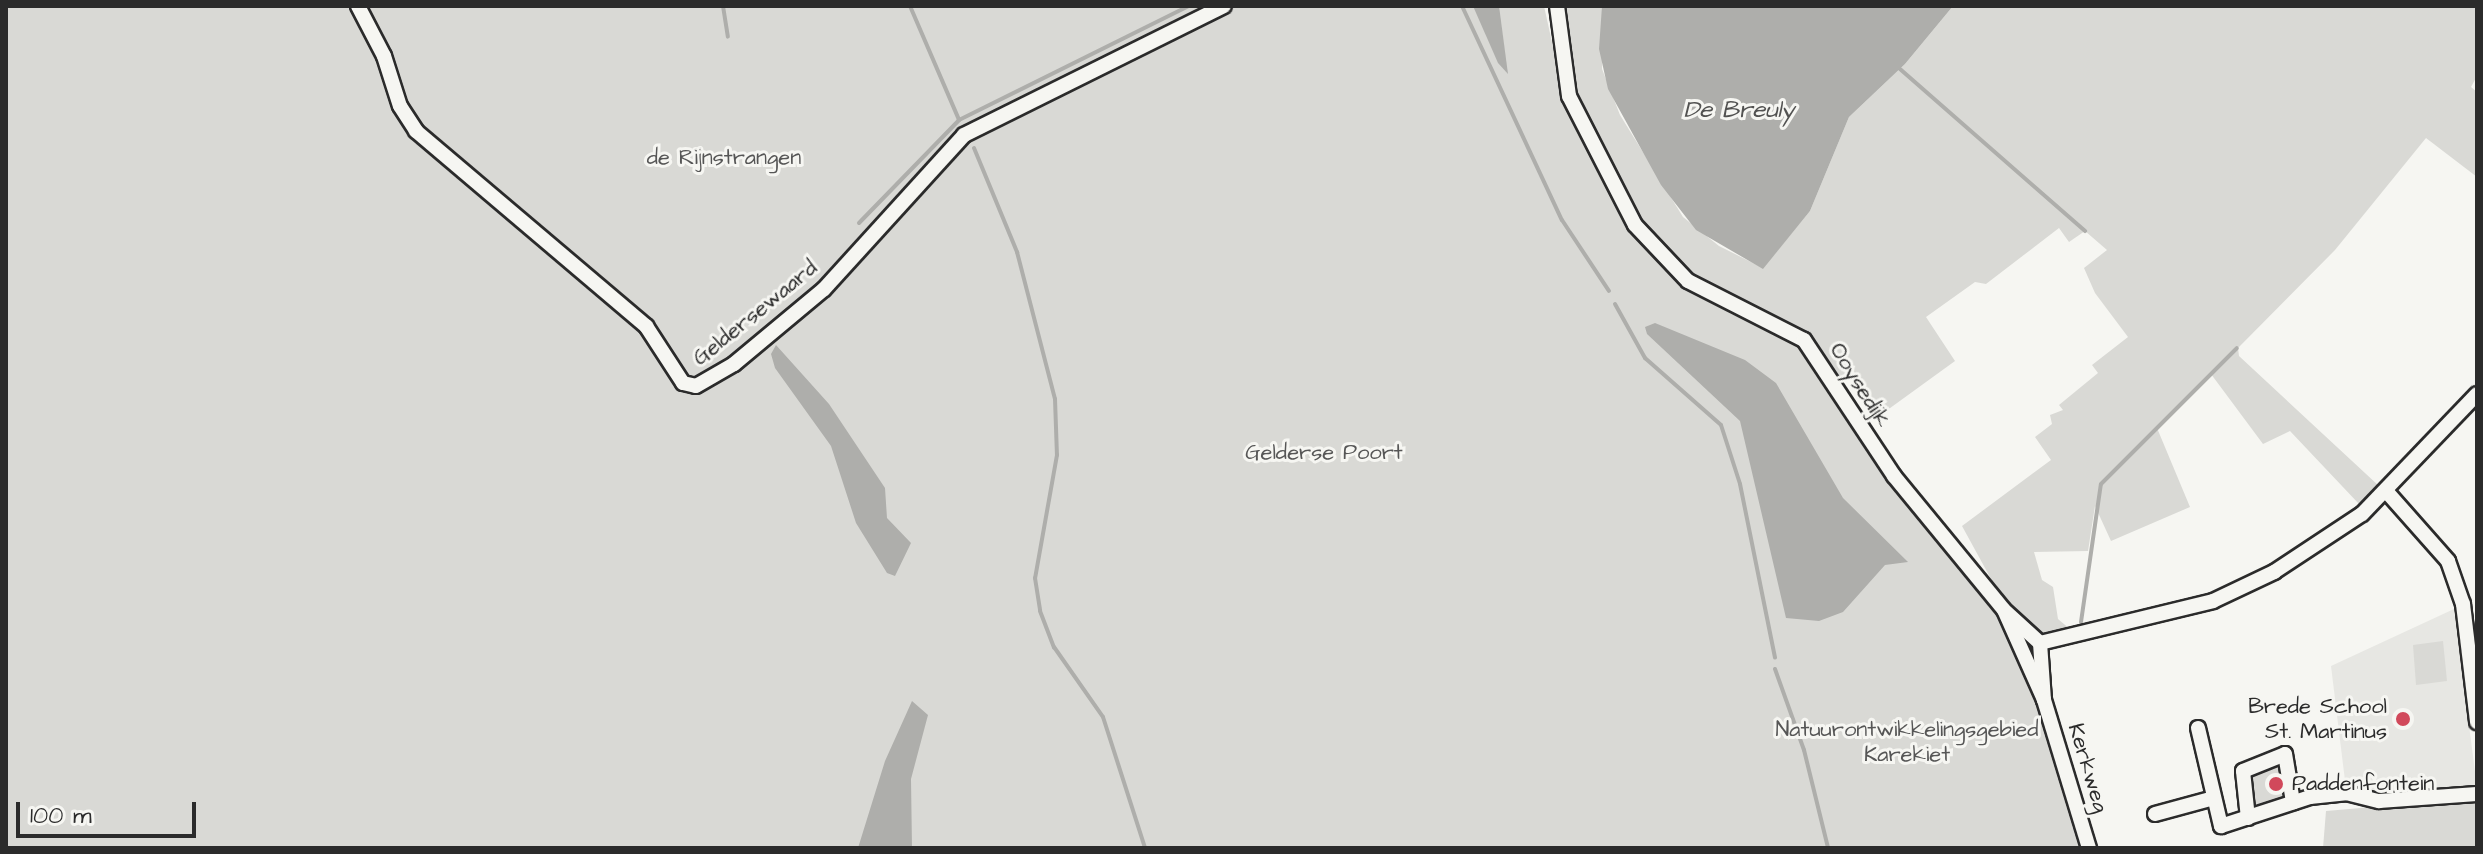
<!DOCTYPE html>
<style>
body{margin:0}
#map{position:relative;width:2483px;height:854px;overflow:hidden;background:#f6f6f2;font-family:"Architects Daughter",sans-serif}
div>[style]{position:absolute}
.built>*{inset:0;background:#e7e7e3}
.green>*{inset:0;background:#d9d9d5}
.water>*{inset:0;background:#aeaeab}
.stream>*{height:4px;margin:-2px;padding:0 2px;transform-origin:2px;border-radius:2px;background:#aeaeab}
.roads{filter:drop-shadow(2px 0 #2b2b2b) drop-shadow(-2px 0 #2b2b2b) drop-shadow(0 2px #2b2b2b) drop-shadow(0 -2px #2b2b2b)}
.minor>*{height:14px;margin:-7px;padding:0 7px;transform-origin:7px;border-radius:7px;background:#f6f6f2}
.dots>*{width:22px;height:22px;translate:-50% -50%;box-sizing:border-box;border:4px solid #f6f6f2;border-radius:50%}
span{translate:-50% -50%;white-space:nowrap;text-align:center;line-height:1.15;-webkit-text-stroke:6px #f6f6f2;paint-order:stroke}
.park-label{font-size:22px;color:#565656}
.street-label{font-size:22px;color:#2b2b2b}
.poi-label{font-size:22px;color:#2b2b2b}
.right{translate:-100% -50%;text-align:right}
.left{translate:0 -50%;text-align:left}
.water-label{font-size:24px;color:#525251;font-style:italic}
.frame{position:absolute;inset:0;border:8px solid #2b2b2b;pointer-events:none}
.scale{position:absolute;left:16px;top:802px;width:180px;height:36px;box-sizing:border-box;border:4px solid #2b2b2b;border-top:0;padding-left:10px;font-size:24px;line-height:28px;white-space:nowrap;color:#2b2b2b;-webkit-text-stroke:6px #f6f6f2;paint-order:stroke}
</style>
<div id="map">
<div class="built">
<i style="clip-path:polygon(2454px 609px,2477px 787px,2380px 794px,2346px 789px,2331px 666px)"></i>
</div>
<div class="green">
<i style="clip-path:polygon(6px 6px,1544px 6px,1563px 92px,1599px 172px,1642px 243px,1674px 276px,1731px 314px,1797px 341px,1997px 613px,2052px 738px,2083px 848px,6px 848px)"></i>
<i style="clip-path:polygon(1563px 6px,1602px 6px,1602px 69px,1620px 115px,1683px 217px,1719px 246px,1763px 268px,1810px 211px,1849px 117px,1905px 64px,1953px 6px,2477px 6px,2477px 76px,2471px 87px,2477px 92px,2477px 177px,2426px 138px,2335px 250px,2238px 348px,2239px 356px,2379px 486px,2359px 504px,2290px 431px,2263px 444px,2211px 374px,2157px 428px,2190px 507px,2111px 541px,2095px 506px,2088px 551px,2034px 552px,2042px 580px,2053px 587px,2058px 619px,2071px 630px,2040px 636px,2002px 599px,1962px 526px,2051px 460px,2035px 437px,2052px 424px,2050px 415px,2063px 410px,2059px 405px,2098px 373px,2092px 365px,2128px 337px,2095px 293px,2084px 268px,2107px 250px,2085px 231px,2069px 242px,2059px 228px,1986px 284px,1975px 282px,1926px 317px,1955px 361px,1886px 411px,1872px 406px,1853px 370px,1839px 377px,1808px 334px,1692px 280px,1651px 241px,1574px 97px)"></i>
<i style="clip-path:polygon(2443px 641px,2447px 681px,2416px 685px,2413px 645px)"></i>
<i style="clip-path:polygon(2275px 763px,2281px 767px,2285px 796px,2253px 806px,2247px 776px)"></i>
<i style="clip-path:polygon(2477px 798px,2477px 848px,2323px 848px,2326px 811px)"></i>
</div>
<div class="water">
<i style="clip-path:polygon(1473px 6px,1499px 6px,1508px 74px,1498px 63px)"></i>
<i style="clip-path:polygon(1602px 6px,1953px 6px,1905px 64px,1849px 117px,1810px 211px,1763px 269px,1696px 230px,1661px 185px,1608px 89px,1599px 49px)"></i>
<i style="clip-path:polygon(1655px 323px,1745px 360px,1776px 383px,1843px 498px,1908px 562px,1885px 565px,1843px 612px,1819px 621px,1786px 618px,1740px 421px,1647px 334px,1645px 327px)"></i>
<i style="clip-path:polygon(776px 345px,829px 404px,885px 488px,887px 518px,911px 543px,895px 576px,887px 573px,856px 523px,831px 446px,775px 368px,771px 354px)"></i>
<i style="clip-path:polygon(912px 701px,928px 715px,911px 779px,912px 848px,858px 848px,885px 761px)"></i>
</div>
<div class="stream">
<i style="left:723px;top:6px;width:31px;rotate:81deg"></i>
<i style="left:910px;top:6px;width:124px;rotate:66.7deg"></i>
<i style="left:959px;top:120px;width:257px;rotate:-26.4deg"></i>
<i style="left:1462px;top:6px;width:236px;rotate:65deg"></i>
<i style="left:1562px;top:220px;width:85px;rotate:56.5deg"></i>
<i style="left:1900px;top:69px;width:246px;rotate:41.2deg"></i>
<i style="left:974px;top:148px;width:113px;rotate:67.5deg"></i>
<i style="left:1017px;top:252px;width:152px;rotate:75.5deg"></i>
<i style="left:1055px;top:399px;width:56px;rotate:88deg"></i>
<i style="left:1057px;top:455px;width:125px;rotate:100.1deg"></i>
<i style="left:1035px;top:578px;width:33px;rotate:81deg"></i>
<i style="left:1040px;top:611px;width:39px;rotate:69deg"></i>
<i style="left:1054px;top:647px;width:85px;rotate:55deg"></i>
<i style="left:1103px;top:717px;width:138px;rotate:72.2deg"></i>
<i style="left:859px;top:223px;width:144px;rotate:-45.8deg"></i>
<i style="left:1615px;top:304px;width:62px;rotate:60.9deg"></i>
<i style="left:1645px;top:358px;width:101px;rotate:41.4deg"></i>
<i style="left:1721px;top:425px;width:62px;rotate:72.1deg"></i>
<i style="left:1740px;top:484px;width:177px;rotate:78.6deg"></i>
<i style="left:2081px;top:622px;width:139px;rotate:-81.8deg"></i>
<i style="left:2101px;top:484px;width:192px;rotate:-45deg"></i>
<i style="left:1775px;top:669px;width:86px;rotate:70.3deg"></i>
<i style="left:1804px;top:750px;width:101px;rotate:76.2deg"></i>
</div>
<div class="roads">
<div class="minor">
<i style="left:358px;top:6px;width:56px;rotate:62.5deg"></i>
<i style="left:384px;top:56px;width:52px;rotate:72.3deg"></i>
<i style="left:400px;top:106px;width:30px;rotate:57deg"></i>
<i style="left:416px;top:131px;width:302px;rotate:40.3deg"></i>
<i style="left:646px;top:326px;width:68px;rotate:57deg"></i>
<i style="left:683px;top:383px;width:13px;rotate:13deg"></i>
<i style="left:696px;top:386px;width:44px;rotate:-30.1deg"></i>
<i style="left:734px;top:364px;width:117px;rotate:-39.8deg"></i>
<i style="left:824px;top:289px;width:208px;rotate:-47.7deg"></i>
<i style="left:964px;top:135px;width:290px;rotate:-26.4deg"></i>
<i style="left:1557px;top:6px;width:91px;rotate:82.4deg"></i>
<i style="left:1569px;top:96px;width:145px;rotate:62.9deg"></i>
<i style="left:1635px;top:225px;width:77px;rotate:46.6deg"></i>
<i style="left:1688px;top:281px;width:130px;rotate:27deg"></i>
<i style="left:1804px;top:340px;width:163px;rotate:56.5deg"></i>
<i style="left:1894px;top:476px;width:173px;rotate:50.6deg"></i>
<i style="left:2004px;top:610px;width:98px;rotate:66deg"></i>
<i style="left:2387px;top:492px;width:92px;rotate:48.5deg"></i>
<i style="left:2448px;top:561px;width:46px;rotate:70.8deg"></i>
<i style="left:2463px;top:604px;width:119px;rotate:83.2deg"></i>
<i style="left:2006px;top:612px;width:46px;rotate:42.4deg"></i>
<i style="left:2040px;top:643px;width:178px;rotate:-13.6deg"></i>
<i style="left:2213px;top:601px;width:68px;rotate:-25.4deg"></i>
<i style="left:2274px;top:572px;width:105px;rotate:-33.4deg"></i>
<i style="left:2362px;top:514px;width:166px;rotate:-46.2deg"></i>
<i style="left:2040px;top:643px;width:57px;rotate:86deg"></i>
<i style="left:2044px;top:700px;width:155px;rotate:73.1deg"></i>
<i style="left:2198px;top:728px;width:101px;rotate:76.8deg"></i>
<i style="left:2221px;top:826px;width:94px;rotate:-18deg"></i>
<i style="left:2310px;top:797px;width:36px;rotate:-6deg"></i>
<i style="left:2346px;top:793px;width:34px;rotate:14deg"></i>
<i style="left:2379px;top:801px;width:98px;rotate:-4.1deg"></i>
<i style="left:2155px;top:814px;width:61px;rotate:-15.2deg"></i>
<i style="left:2248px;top:818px;width:47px;rotate:-96.1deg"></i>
<i style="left:2243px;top:771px;width:45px;rotate:-22deg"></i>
<i style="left:2285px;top:754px;width:49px;rotate:80.5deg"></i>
</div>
</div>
<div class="dots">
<i style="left:2403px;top:719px;background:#d1495b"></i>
<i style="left:2276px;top:784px;background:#d1495b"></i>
</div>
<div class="park-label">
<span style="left:724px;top:158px">de Rijnstrangen</span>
<span style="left:1324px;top:453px">Gelderse Poort</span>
<span style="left:1907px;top:742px">Natuurontwikkelingsgebied<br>Karekiet</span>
</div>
<div class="street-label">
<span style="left:755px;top:313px;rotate:-39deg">Geldersewaard</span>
<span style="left:1860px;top:385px;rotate:58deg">Ooysedijk</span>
<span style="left:2088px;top:768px;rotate:73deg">Kerkweg</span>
</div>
<div class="poi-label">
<span class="right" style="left:2387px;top:719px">Brede School<br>St. Martinus</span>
<span class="left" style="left:2292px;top:784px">Paddenfontein</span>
</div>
<div class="water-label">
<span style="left:1739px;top:111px">De Breuly</span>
</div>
<div class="frame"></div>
<div class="scale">100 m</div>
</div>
